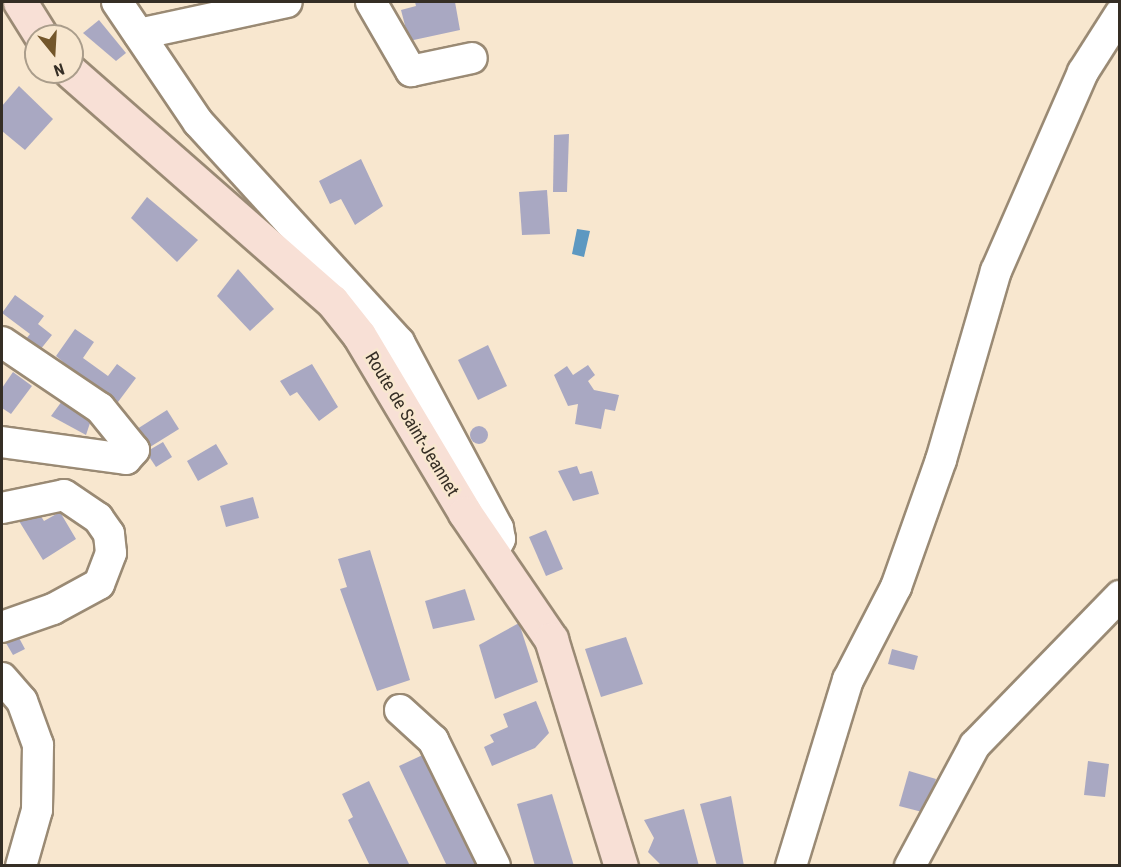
<!DOCTYPE html>
<style>
body{margin:0}
#map{position:relative;width:1121px;height:867px;overflow:hidden;background:#f8e7cf;font-family:"Roboto Condensed",sans-serif}
div>[style]{position:absolute}
.water>*{inset:0;background:#5d98c1}
.building>*{inset:0;background:#a9a8c2}
.round{border-radius:50%}
.roads{filter:drop-shadow(2px 0 #9a8a74) drop-shadow(-2px 0 #9a8a74) drop-shadow(0 2px #9a8a74) drop-shadow(0 -2px #9a8a74)}
.minor>*{height:30px;margin:-15px;padding:0 15px;transform-origin:15px;border-radius:15px;background:#fff}
.major>*{height:33px;margin:-16.5px;padding:0 16.5px;transform-origin:16.5px;border-radius:16.5px;background:#f8e0d6}
span{translate:-50% -50%;white-space:nowrap;text-align:center;line-height:1.15;-webkit-text-stroke:5px #f8e7cf;paint-order:stroke}
.street-label{font-size:18px;color:#352e25}
.frame{position:absolute;inset:0;border:3px solid #352e25;pointer-events:none}
.north{position:absolute;left:24px;top:24px;width:60px;height:60px;box-sizing:border-box;background:#f8e7cf;border:2px solid #aa9d8b;border-radius:50%;rotate:162deg;font-size:16px;font-weight:700;line-height:24px;text-align:center;color:#352e25}
.north::after{content:'';display:block;margin:auto;width:21px;height:27px;background:#73562a;clip-path:polygon(50% 0,100% 100%,50% 72%,0 100%)}
</style>
<div id="map">
<div class="water">
<i style="clip-path:polygon(577px 229px,590px 231px,584px 257px,572px 254px)"></i>
</div>
<div class="building">
<i style="clip-path:polygon(415px 2px,455px 2px,460px 30px,409px 41px,401px 10px,416px 6px)"></i>
<i style="clip-path:polygon(99px 20px,126px 53px,116px 61px,83px 33px)"></i>
<i style="clip-path:polygon(19px 86px,53px 119px,25px 150px,2px 131px,2px 106px)"></i>
<i style="clip-path:polygon(569px 134px,567px 192px,553px 192px,554px 135px)"></i>
<i style="clip-path:polygon(361px 159px,383px 206px,355px 225px,341px 199px,330px 204px,319px 181px)"></i>
<i style="clip-path:polygon(547px 190px,550px 234px,522px 235px,519px 192px)"></i>
<i style="clip-path:polygon(147px 197px,198px 240px,177px 262px,131px 218px)"></i>
<i style="clip-path:polygon(238px 269px,274px 309px,250px 331px,217px 296px)"></i>
<i style="clip-path:polygon(15px 295px,44px 316px,38px 324px,52px 335px,40px 350px,26px 339px,30px 334px,2px 313px)"></i>
<i style="clip-path:polygon(75px 329px,94px 342px,83px 358px,108px 376px,117px 364px,136px 378px,115px 406px,56px 356px)"></i>
<i style="clip-path:polygon(488px 345px,507px 386px,478px 400px,458px 360px)"></i>
<i style="clip-path:polygon(312px 364px,338px 407px,319px 421px,297px 392px,290px 396px,280px 381px)"></i>
<i style="clip-path:polygon(588px 365px,595px 375px,588px 381px,594px 390px,619px 395px,615px 411px,605px 409px,601px 429px,575px 424px,578px 404px,568px 406px,554px 375px,567px 366px,573px 375px)"></i>
<i style="clip-path:polygon(13px 372px,32px 386px,11px 414px,2px 408px,2px 388px)"></i>
<i style="clip-path:polygon(65px 397px,92px 417px,86px 435px,51px 416px)"></i>
<i style="clip-path:polygon(167px 410px,179px 429px,150px 447px,137px 429px)"></i>
<i class="round" style="left:470px;top:426px;width:18px;height:18px"></i>
<i style="clip-path:polygon(163px 442px,172px 457px,156px 467px,146px 452px)"></i>
<i style="clip-path:polygon(216px 444px,228px 464px,198px 481px,187px 461px)"></i>
<i style="clip-path:polygon(577px 466px,580px 474px,592px 471px,599px 494px,573px 501px,558px 471px)"></i>
<i style="clip-path:polygon(253px 497px,259px 518px,226px 527px,220px 506px)"></i>
<i style="clip-path:polygon(37px 510px,44px 521px,60px 512px,76px 539px,43px 560px,19px 521px)"></i>
<i style="clip-path:polygon(546px 530px,563px 569px,546px 576px,529px 537px)"></i>
<i style="clip-path:polygon(370px 550px,410px 680px,377px 691px,340px 589px,347px 587px,338px 559px)"></i>
<i style="clip-path:polygon(465px 589px,475px 620px,433px 629px,425px 601px)"></i>
<i style="clip-path:polygon(519px 623px,538px 682px,495px 699px,479px 645px)"></i>
<i style="clip-path:polygon(18px 636px,25px 649px,13px 655px,6px 643px)"></i>
<i style="clip-path:polygon(626px 637px,643px 684px,601px 697px,585px 649px)"></i>
<i style="clip-path:polygon(892px 649px,918px 656px,914px 670px,888px 664px)"></i>
<i style="clip-path:polygon(536px 701px,549px 733px,535px 748px,492px 766px,484px 747px,494px 742px,490px 735px,508px 727px,503px 714px)"></i>
<i style="clip-path:polygon(429px 752px,484px 866px,447px 866px,399px 766px)"></i>
<i style="clip-path:polygon(1088px 761px,1109px 764px,1105px 797px,1084px 795px)"></i>
<i style="clip-path:polygon(909px 771px,936px 779px,926px 813px,899px 806px)"></i>
<i style="clip-path:polygon(369px 781px,410px 866px,370px 866px,348px 820px,353px 817px,342px 794px)"></i>
<i style="clip-path:polygon(552px 794px,574px 866px,535px 866px,517px 804px)"></i>
<i style="clip-path:polygon(731px 796px,744px 866px,717px 866px,700px 804px)"></i>
<i style="clip-path:polygon(684px 809px,699px 866px,662px 866px,648px 852px,654px 838px,644px 820px)"></i>
</div>
<div class="roads">
<div class="minor">
<i style="left:117px;top:2px;width:145px;rotate:56deg"></i>
<i style="left:198px;top:122px;width:298px;rotate:47.6deg"></i>
<i style="left:399px;top:342px;width:211px;rotate:62deg"></i>
<i style="left:498px;top:528px;width:11px;rotate:80deg"></i>
<i style="left:500px;top:539px;width:16px;rotate:117deg"></i>
<i style="left:371px;top:2px;width:80px;rotate:59.9deg"></i>
<i style="left:411px;top:71px;width:62px;rotate:-12deg"></i>
<i style="left:139px;top:34px;width:151px;rotate:-12.2deg"></i>
<i style="left:2px;top:342px;width:118px;rotate:34deg"></i>
<i style="left:100px;top:408px;width:54px;rotate:51deg"></i>
<i style="left:134px;top:450px;width:12px;rotate:132deg"></i>
<i style="left:126px;top:459px;width:125px;rotate:-172.2deg"></i>
<i style="left:2px;top:508px;width:63px;rotate:-11.8deg"></i>
<i style="left:64px;top:495px;width:41px;rotate:34.1deg"></i>
<i style="left:98px;top:518px;width:19px;rotate:55deg"></i>
<i style="left:109px;top:534px;width:19px;rotate:84deg"></i>
<i style="left:111px;top:553px;width:33px;rotate:111deg"></i>
<i style="left:99px;top:584px;width:52px;rotate:151.5deg"></i>
<i style="left:53px;top:609px;width:54px;rotate:160.6deg"></i>
<i style="left:2px;top:678px;width:30px;rotate:49deg"></i>
<i style="left:22px;top:701px;width:47px;rotate:70deg"></i>
<i style="left:38px;top:745px;width:65px;rotate:90.9deg"></i>
<i style="left:37px;top:810px;width:58px;rotate:105.9deg"></i>
<i style="left:400px;top:710px;width:45px;rotate:42.3deg"></i>
<i style="left:433px;top:740px;width:140px;rotate:63.8deg"></i>
<i style="left:791px;top:866px;width:195px;rotate:-73deg"></i>
<i style="left:848px;top:680px;width:105px;rotate:-62.7deg"></i>
<i style="left:896px;top:587px;width:135px;rotate:-70.5deg"></i>
<i style="left:941px;top:460px;width:197px;rotate:-73.8deg"></i>
<i style="left:996px;top:271px;width:217px;rotate:-66.4deg"></i>
<i style="left:1083px;top:72px;width:69px;rotate:-57.5deg"></i>
<i style="left:910px;top:866px;width:137px;rotate:-61.8deg"></i>
<i style="left:975px;top:745px;width:208px;rotate:-45.8deg"></i>
</div>
<div class="major">
<i style="left:20px;top:2px;width:40px;rotate:58deg"></i>
<i style="left:71px;top:72px;width:347px;rotate:41.3deg"></i>
<i style="left:332px;top:301px;width:43px;rotate:51.5deg"></i>
<i style="left:359px;top:335px;width:207px;rotate:59.2deg"></i>
<i style="left:465px;top:513px;width:153px;rotate:55.7deg"></i>
<i style="left:551px;top:639px;width:238px;rotate:72.9deg"></i>
</div>
</div>
<div class="street-label">
<span style="left:412px;top:424px;rotate:59deg">Route de Saint-Jeannet</span>
</div>
<div class="frame"></div>
<div class="north">N</div>
</div>
